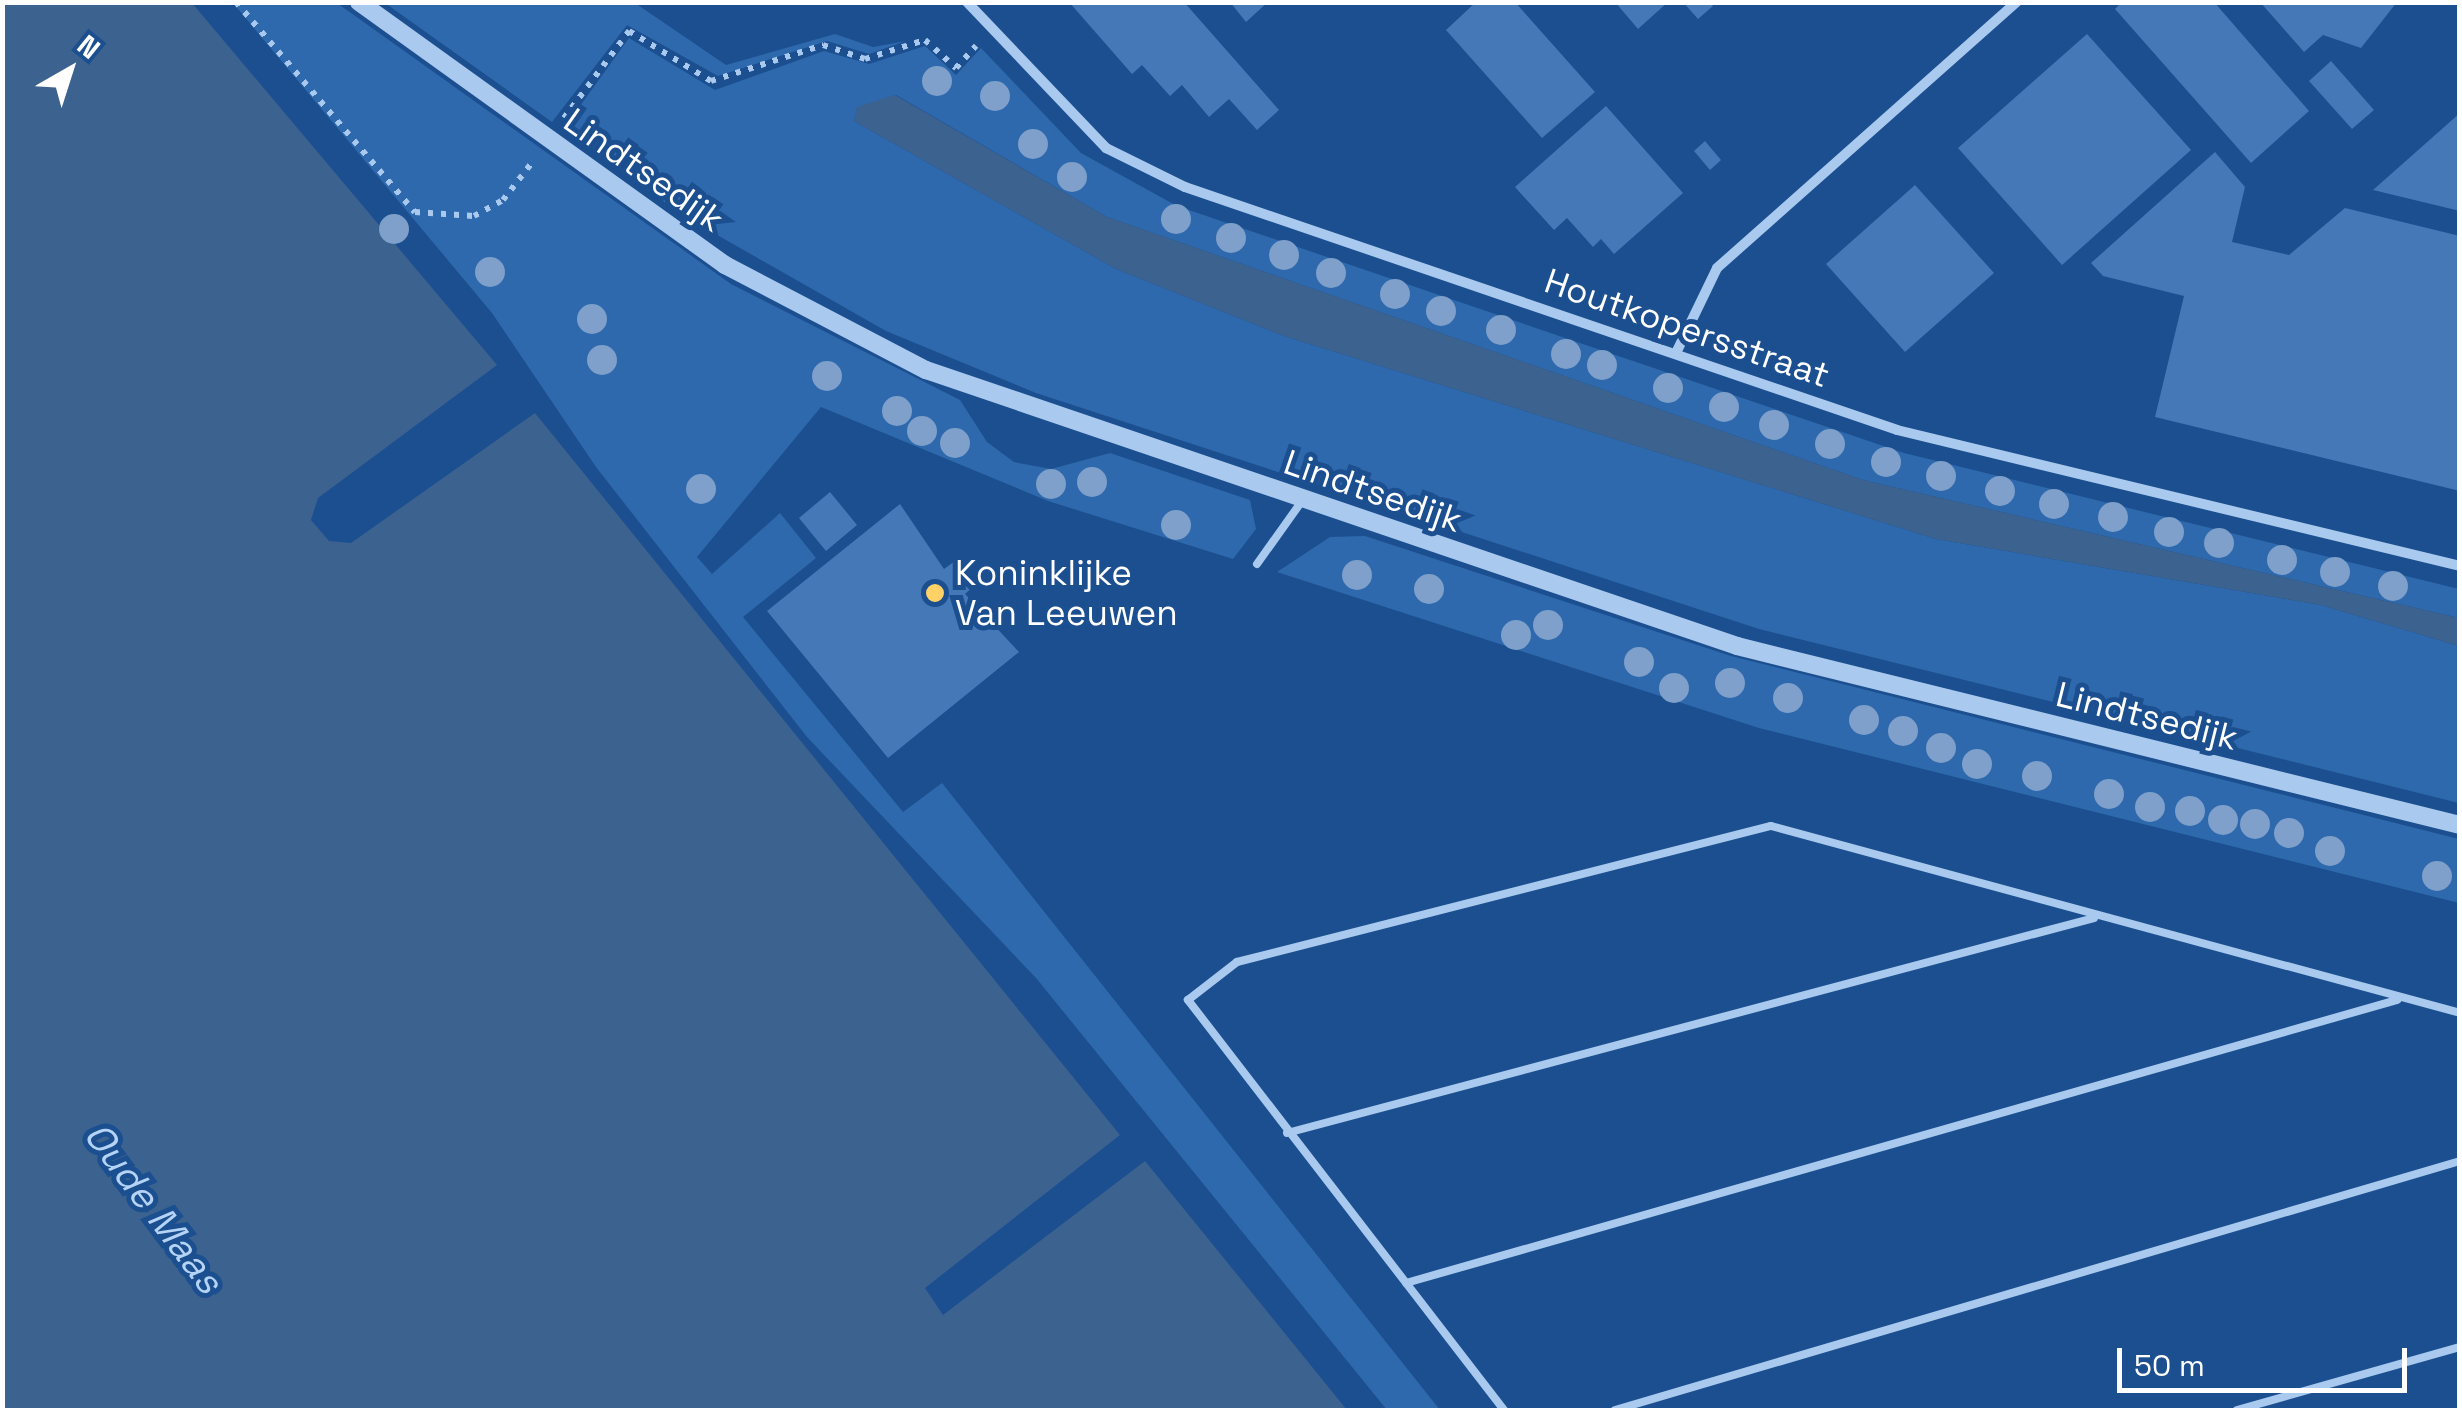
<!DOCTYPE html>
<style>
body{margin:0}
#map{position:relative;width:2462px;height:1413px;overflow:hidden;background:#1b4f8f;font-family:"Space Grotesk",sans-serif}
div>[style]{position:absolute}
.green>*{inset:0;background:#2e69ad}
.water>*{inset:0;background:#3c6290}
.building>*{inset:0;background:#4478b7}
.path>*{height:6px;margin-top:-3px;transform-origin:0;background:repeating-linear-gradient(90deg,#a9c9ee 0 5px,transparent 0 13px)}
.service>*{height:8px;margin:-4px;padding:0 4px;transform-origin:4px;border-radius:4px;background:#a9c9ee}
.minor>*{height:10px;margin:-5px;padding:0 5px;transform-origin:5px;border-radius:5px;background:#a9c9ee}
.tertiary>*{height:18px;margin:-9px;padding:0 9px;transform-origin:9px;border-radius:9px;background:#a9c9ee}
.trees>*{width:30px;height:30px;margin:-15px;border-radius:50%;background:#7ea0ca}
.dots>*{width:28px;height:28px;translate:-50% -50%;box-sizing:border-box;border:5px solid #1b4f8f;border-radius:50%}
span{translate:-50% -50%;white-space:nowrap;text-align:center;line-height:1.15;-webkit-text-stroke:10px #1b4f8f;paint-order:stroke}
.street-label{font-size:35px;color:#fff}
.poi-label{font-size:35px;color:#fff}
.left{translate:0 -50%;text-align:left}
.water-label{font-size:38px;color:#b5d3f5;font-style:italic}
.frame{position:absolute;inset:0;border:5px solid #fff;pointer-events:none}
.north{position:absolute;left:20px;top:20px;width:100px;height:100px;-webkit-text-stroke:8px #1b4f8f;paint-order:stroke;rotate:39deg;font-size:28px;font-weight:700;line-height:40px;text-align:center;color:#fff}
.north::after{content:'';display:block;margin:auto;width:35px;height:45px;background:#fff;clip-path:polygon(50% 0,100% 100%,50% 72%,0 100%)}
.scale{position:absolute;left:2117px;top:1348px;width:290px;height:45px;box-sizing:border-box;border:5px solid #fff;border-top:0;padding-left:12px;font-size:30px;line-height:35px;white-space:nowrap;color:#fff;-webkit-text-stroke:8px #1b4f8f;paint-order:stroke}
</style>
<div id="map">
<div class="green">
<i style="clip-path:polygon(233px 3px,337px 3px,731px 284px,960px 400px,987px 442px,1014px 462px,1051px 469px,1110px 453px,1250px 500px,1256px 529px,1233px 559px,1048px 501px,821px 407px,697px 557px,712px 574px,780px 513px,816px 558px,743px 617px,903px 812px,942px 783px,1440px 1410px,1387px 1410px,1036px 978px,807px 737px,596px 467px,492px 313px)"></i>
<i style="clip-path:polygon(385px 3px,635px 3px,726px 65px,835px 34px,873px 47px,906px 41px,869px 54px,827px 41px,718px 76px,627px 25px,552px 122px)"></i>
<i style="clip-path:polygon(629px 38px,715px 90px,824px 51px,869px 64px,925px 46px,956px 75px,981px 48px,1081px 153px,1177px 206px,1904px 453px,2459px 589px,2459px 618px,1863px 480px,1107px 217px,896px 95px,857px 108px,854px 121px,1116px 269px,1284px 336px,1936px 539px,2321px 605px,2459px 646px,2459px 803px,1759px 629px,1036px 393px,886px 331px,682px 215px,564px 128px)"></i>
<i style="clip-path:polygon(1365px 536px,1731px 656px,2459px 839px,2459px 903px,1759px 728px,1277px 572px,1330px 537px)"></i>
</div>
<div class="water">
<i style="clip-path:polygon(3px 2px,192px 3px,497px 365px,318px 498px,311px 520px,329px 541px,351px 543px,535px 413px,1120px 1135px,925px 1288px,943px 1315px,1145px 1161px,1347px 1410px,3px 1410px)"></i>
<i style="clip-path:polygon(895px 95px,1107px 217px,1863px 480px,2459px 618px,2459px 646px,2321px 605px,1936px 539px,1284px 336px,1116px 269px,854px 121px,857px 107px)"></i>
</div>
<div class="building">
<i style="clip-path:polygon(1069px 2px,1184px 2px,1279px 110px,1257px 130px,1229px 99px,1209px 117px,1182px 85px,1170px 96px,1142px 65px,1132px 74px)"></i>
<i style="clip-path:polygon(1230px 2px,1268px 2px,1246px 22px)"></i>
<i style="clip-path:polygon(1476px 2px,1515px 2px,1595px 92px,1542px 138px,1446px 30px)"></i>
<i style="clip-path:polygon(1615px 2px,1668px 2px,1638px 29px)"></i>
<i style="clip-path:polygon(1683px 2px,1709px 2px,1713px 6px,1698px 19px)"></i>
<i style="clip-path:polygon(2122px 2px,2214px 2px,2309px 111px,2251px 163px,2115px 9px)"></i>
<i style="clip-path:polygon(2260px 2px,2397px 2px,2361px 48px,2323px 35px,2304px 52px)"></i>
<i style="clip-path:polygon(2087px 34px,2191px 150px,2062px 265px,1958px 148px)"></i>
<i style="clip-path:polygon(2331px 61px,2374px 110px,2352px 129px,2309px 81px)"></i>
<i style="clip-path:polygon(1606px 106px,1683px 193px,1614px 254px,1601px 239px,1593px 247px,1567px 218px,1554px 230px,1515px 187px)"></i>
<i style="clip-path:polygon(2460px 113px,2460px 211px,2373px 190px)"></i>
<i style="clip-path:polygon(1705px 141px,1721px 160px,1710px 170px,1694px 151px)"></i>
<i style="clip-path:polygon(2215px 152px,2245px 187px,2232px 242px,2289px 255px,2345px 208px,2460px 236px,2460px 491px,2155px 417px,2184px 296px,2103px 276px,2091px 263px)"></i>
<i style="clip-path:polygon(1915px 185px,1994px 273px,1905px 352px,1826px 264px)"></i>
<i style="clip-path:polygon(830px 492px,857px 525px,826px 551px,799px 518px)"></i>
<i style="clip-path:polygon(900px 504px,944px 569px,955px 561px,975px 585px,965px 594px,1019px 652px,888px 758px,767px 611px)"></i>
</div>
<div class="path">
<i style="left:236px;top:2px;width:276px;rotate:49.6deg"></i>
<i style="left:415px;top:212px;width:59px;rotate:3.9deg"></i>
<i style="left:474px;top:216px;width:33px;rotate:-29deg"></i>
<i style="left:503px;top:200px;width:51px;rotate:-52.2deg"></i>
<i style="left:564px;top:118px;width:109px;rotate:-53.2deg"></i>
<i style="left:629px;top:31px;width:96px;rotate:31.4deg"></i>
<i style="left:711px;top:81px;width:118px;rotate:-17.8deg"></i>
<i style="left:823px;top:45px;width:44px;rotate:18.4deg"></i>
<i style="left:865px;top:59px;width:63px;rotate:-17.6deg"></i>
<i style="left:925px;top:40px;width:42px;rotate:42.1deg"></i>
<i style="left:956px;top:68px;width:30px;rotate:-48deg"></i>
</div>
<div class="service">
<i style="left:1257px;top:564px;width:77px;rotate:-54.5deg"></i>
<i style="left:1287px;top:1133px;width:835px;rotate:-14.92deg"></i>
<i style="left:1406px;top:1283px;width:1031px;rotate:-15.94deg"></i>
<i style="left:1504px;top:1410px;width:518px;rotate:-127.62deg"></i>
<i style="left:1188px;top:1000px;width:62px;rotate:-37.8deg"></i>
<i style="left:1237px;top:962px;width:551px;rotate:-14.29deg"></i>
<i style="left:1771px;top:826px;width:714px;rotate:15.18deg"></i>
<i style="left:1615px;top:1410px;width:881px;rotate:-16.42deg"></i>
<i style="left:2237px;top:1410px;width:232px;rotate:-15.8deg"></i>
</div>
<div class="minor">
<i style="left:967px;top:2px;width:202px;rotate:46.4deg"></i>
<i style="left:1106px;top:148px;width:88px;rotate:26.3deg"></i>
<i style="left:1185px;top:187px;width:752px;rotate:18.84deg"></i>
<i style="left:1897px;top:430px;width:579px;rotate:13.58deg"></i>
<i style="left:1676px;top:353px;width:94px;rotate:-64.2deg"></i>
<i style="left:1717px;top:268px;width:401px;rotate:-41.6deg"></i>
</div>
<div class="tertiary">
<i style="left:359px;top:2px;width:451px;rotate:35.7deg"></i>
<i style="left:725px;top:265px;width:227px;rotate:27.6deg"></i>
<i style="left:926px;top:370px;width:857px;rotate:18.79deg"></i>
<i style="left:1737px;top:646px;width:745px;rotate:13.91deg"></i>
</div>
<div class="trees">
<i style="left:937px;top:81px"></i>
<i style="left:995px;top:96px"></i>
<i style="left:1033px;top:144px"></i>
<i style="left:1072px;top:177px"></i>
<i style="left:1176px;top:219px"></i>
<i style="left:394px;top:229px"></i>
<i style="left:1231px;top:238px"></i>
<i style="left:1284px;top:255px"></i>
<i style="left:490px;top:272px"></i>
<i style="left:1331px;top:273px"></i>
<i style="left:1395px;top:294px"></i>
<i style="left:1441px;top:311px"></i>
<i style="left:592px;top:319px"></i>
<i style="left:1501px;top:330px"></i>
<i style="left:1566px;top:354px"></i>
<i style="left:602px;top:360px"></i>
<i style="left:1602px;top:365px"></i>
<i style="left:827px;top:376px"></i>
<i style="left:1668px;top:388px"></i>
<i style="left:1724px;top:407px"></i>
<i style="left:897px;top:411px"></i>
<i style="left:1774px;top:425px"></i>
<i style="left:922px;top:431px"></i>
<i style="left:955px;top:443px"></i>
<i style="left:1830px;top:444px"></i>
<i style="left:1886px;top:462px"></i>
<i style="left:1941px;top:476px"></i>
<i style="left:1092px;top:482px"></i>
<i style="left:1051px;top:484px"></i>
<i style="left:701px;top:489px"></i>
<i style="left:2000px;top:491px"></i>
<i style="left:2054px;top:504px"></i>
<i style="left:2113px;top:517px"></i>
<i style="left:1176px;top:525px"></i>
<i style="left:2169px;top:532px"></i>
<i style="left:2219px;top:543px"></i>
<i style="left:2282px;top:560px"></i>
<i style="left:2335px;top:572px"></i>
<i style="left:1357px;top:575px"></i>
<i style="left:2393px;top:586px"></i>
<i style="left:1429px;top:589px"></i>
<i style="left:1548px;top:625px"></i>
<i style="left:1516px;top:635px"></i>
<i style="left:1639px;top:662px"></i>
<i style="left:1730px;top:683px"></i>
<i style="left:1674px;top:688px"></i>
<i style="left:1788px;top:698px"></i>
<i style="left:1864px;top:720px"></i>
<i style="left:1903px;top:731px"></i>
<i style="left:1941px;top:748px"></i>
<i style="left:1977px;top:764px"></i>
<i style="left:2037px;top:776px"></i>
<i style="left:2109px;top:794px"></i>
<i style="left:2150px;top:807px"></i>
<i style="left:2190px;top:811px"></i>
<i style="left:2223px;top:820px"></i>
<i style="left:2255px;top:824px"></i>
<i style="left:2289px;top:833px"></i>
<i style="left:2330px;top:851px"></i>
<i style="left:2437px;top:876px"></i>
</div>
<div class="dots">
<i style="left:935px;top:593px;background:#ffd166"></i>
</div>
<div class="street-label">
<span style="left:644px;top:170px;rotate:35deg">Lindtsedijk</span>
<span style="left:1687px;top:328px;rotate:19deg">Houtkopersstraat</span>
<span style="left:1373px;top:491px;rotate:19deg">Lindtsedijk</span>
<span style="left:2147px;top:716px;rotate:14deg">Lindtsedijk</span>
</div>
<div class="poi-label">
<span class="left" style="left:955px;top:593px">Koninklijke<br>Van Leeuwen</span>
</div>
<div class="water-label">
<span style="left:153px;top:1208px;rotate:53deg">Oude Maas</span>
</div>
<div class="frame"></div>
<div class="north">N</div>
<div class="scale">50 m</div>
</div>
